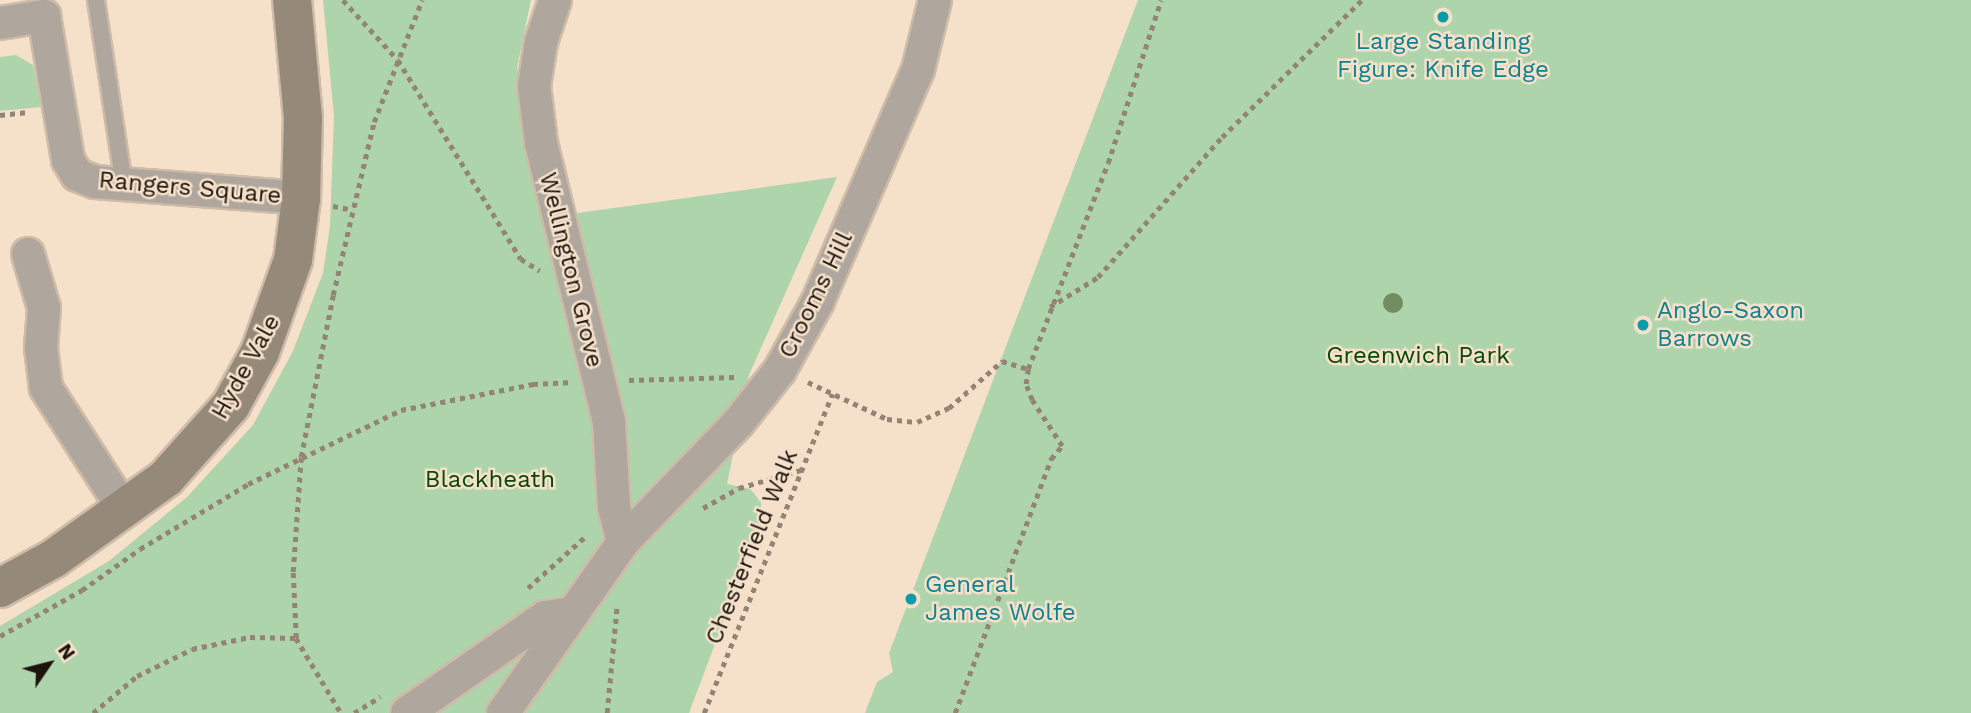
<!DOCTYPE html>
<style>
body{margin:0}
#map{position:relative;width:1971px;height:713px;overflow:hidden;background:#f5e0ca;font-family:"Work Sans",sans-serif}
div>[style]{position:absolute}
.green>*{inset:0;background:#aed4ab}
.path>*{height:4.5px;margin-top:-2.25px;transform-origin:0;background:repeating-linear-gradient(90deg,#938475 0 5px,transparent 0 10px)}
.roads{filter:drop-shadow(2px 0 #cebba8) drop-shadow(-2px 0 #cebba8) drop-shadow(0 2px #cebba8) drop-shadow(0 -2px #cebba8)}
.lane>*{height:16px;margin:-8px;padding:0 8px;transform-origin:8px;border-radius:8px;background:#afa79d}
.street>*{height:32px;margin:-16px;padding:0 16px;transform-origin:16px;border-radius:16px;background:#afa79d}
.secondary>*{height:38px;margin:-19px;padding:0 19px;transform-origin:19px;border-radius:19px;background:#958a7a}
.trees>*{width:20px;height:20px;margin:-10px;border-radius:50%;background:#728d5f}
.dots>*{width:19px;height:19px;translate:-50% -50%;box-sizing:border-box;border:4px solid #f5e0ca;border-radius:50%}
span{translate:-50% -50%;white-space:nowrap;text-align:center;line-height:1.15;-webkit-text-stroke:5px #f5e0ca;paint-order:stroke}
.culture-label{font-size:24px;color:#0d838f}
.left{translate:0 -50%;text-align:left}
.street-label{font-size:24px;color:#1c140d}
.park-label{font-size:24px;color:#064907}
.north{position:absolute;left:14px;top:629px;width:70px;height:70px;-webkit-text-stroke:5px #f5e0ca;paint-order:stroke;rotate:55deg;font-size:19px;font-weight:700;line-height:28px;text-align:center;color:#1c140d}
.north::after{content:'';display:block;margin:auto;width:24px;height:32px;background:#1c140d;clip-path:polygon(50% 0,100% 100%,50% 72%,0 100%)}
</style>
<div id="map">
<div class="green">
<i style="clip-path:polygon(323px 0,531px 0,517px 68px,556px 216px,837px 177px,749px 375px,727px 484px,750px 489px,761px 502px,761px 522px,689px 713px,0 713px,0 626px,109px 561px,187px 497px,253px 425px,293px 351px,323px 273px,330px 226px,334px 116px)"></i>
<i style="clip-path:polygon(1138px 0,1971px 0,1971px 713px,865px 713px,877px 682px,893px 672px,889px 653px)"></i>
<i style="clip-path:polygon(16px 55px,33px 65px,41px 107px,0 111px,0 57px)"></i>
</div>
<div class="path">
<i style="left:343px;top:0;width:81px;rotate:47.5deg"></i>
<i style="left:398px;top:60px;width:234px;rotate:58.3deg"></i>
<i style="left:521px;top:259px;width:22px;rotate:32deg"></i>
<i style="left:0;top:115px;width:28px;rotate:-6deg"></i>
<i style="left:333px;top:206px;width:20px;rotate:11deg"></i>
<i style="left:1050px;top:307px;width:57px;rotate:-32deg"></i>
<i style="left:1098px;top:277px;width:187px;rotate:-48.5deg"></i>
<i style="left:1222px;top:137px;width:196px;rotate:-44.4deg"></i>
<i style="left:629px;top:380px;width:107px;rotate:-1.6deg"></i>
<i style="left:808px;top:382px;width:87px;rotate:25.1deg"></i>
<i style="left:887px;top:419px;width:30px;rotate:6deg"></i>
<i style="left:917px;top:422px;width:35px;rotate:-24deg"></i>
<i style="left:949px;top:408px;width:71px;rotate:-41.6deg"></i>
<i style="left:1002px;top:361px;width:27px;rotate:17deg"></i>
<i style="left:703px;top:508px;width:41px;rotate:-29.1deg"></i>
<i style="left:739px;top:488px;width:65px;rotate:-16.2deg"></i>
<i style="left:528px;top:588px;width:79px;rotate:-41.9deg"></i>
<i style="left:0;top:636px;width:94px;rotate:-29.3deg"></i>
<i style="left:82px;top:590px;width:71px;rotate:-35.3deg"></i>
<i style="left:140px;top:549px;width:126px;rotate:-31deg"></i>
<i style="left:248px;top:484px;width:170px;rotate:-25.8deg"></i>
<i style="left:401px;top:410px;width:135px;rotate:-11.1deg"></i>
<i style="left:533px;top:384px;width:35px;rotate:-3deg"></i>
<i style="left:296px;top:638px;width:66px;rotate:-92.6deg"></i>
<i style="left:293px;top:572px;width:115px;rotate:-86deg"></i>
<i style="left:301px;top:457px;width:165px;rotate:-78.8deg"></i>
<i style="left:333px;top:295px;width:178px;rotate:-76.7deg"></i>
<i style="left:374px;top:122px;width:131px;rotate:-68.5deg"></i>
<i style="left:93px;top:713px;width:57px;rotate:-40.1deg"></i>
<i style="left:137px;top:676px;width:61px;rotate:-26.1deg"></i>
<i style="left:192px;top:649px;width:59px;rotate:-11.7deg"></i>
<i style="left:250px;top:637px;width:46px;rotate:1.2deg"></i>
<i style="left:296px;top:638px;width:87px;rotate:59deg"></i>
<i style="left:354px;top:713px;width:31px;rotate:-32deg"></i>
<i style="left:607px;top:713px;width:107px;rotate:-84.7deg"></i>
<i style="left:704px;top:713px;width:344px;rotate:-68.1deg"></i>
<i style="left:955px;top:713px;width:272px;rotate:-69.3deg"></i>
<i style="left:1051px;top:459px;width:17px;rotate:-50deg"></i>
<i style="left:1062px;top:446px;width:55px;rotate:-123.1deg"></i>
<i style="left:1032px;top:400px;width:17px;rotate:-111deg"></i>
<i style="left:1026px;top:384px;width:15px;rotate:-82deg"></i>
<i style="left:1028px;top:369px;width:221px;rotate:-68.8deg"></i>
<i style="left:1108px;top:163px;width:171px;rotate:-72deg"></i>
</div>
<div class="roads">
<div class="lane">
<i style="left:96px;top:0;width:187px;rotate:81.4deg"></i>
</div>
<div class="street">
<i style="left:555px;top:0;width:44px;rotate:108.4deg"></i>
<i style="left:541px;top:42px;width:45px;rotate:99deg"></i>
<i style="left:534px;top:86px;width:57px;rotate:83deg"></i>
<i style="left:541px;top:143px;width:286px;rotate:76.3deg"></i>
<i style="left:609px;top:421px;width:86px;rotate:86.7deg"></i>
<i style="left:614px;top:507px;width:36px;rotate:76deg"></i>
<i style="left:0;top:23px;width:45px;rotate:-9deg"></i>
<i style="left:44px;top:16px;width:146px;rotate:80.5deg"></i>
<i style="left:68px;top:160px;width:17px;rotate:59deg"></i>
<i style="left:77px;top:175px;width:19px;rotate:21deg"></i>
<i style="left:95px;top:182px;width:207px;rotate:4.4deg"></i>
<i style="left:28px;top:254px;width:56px;rotate:73.5deg"></i>
<i style="left:44px;top:308px;width:40px;rotate:94.3deg"></i>
<i style="left:41px;top:348px;width:40px;rotate:82.9deg"></i>
<i style="left:46px;top:388px;width:146px;rotate:57.3deg"></i>
<i style="left:407px;top:713px;width:168px;rotate:-34.8deg"></i>
<i style="left:545px;top:617px;width:27px;rotate:-8deg"></i>
<i style="left:503px;top:713px;width:209px;rotate:-54.9deg"></i>
<i style="left:623px;top:542px;width:165px;rotate:-46deg"></i>
<i style="left:738px;top:423px;width:68px;rotate:-51.6deg"></i>
<i style="left:780px;top:370px;width:77px;rotate:-61.1deg"></i>
<i style="left:817px;top:303px;width:254px;rotate:-66.6deg"></i>
<i style="left:918px;top:70px;width:72px;rotate:-76.3deg"></i>
</div>
<div class="secondary">
<i style="left:0;top:588px;width:60px;rotate:-28.7deg"></i>
<i style="left:53px;top:559px;width:139px;rotate:-35.6deg"></i>
<i style="left:166px;top:478px;width:98px;rotate:-48.3deg"></i>
<i style="left:231px;top:405px;width:60px;rotate:-61.3deg"></i>
<i style="left:260px;top:352px;width:98px;rotate:-70.3deg"></i>
<i style="left:293px;top:260px;width:63px;rotate:-82.6deg"></i>
<i style="left:301px;top:198px;width:80px;rotate:-88.6deg"></i>
<i style="left:303px;top:118px;width:119px;rotate:-95.3deg"></i>
</div>
</div>
<div class="trees">
<i style="left:1393px;top:303px"></i>
</div>
<div class="dots">
<i style="left:1443px;top:17px;background:#0f9aa8"></i>
<i style="left:1643px;top:325px;background:#0f9aa8"></i>
<i style="left:911px;top:599px;background:#0f9aa8"></i>
</div>
<div class="culture-label">
<span style="left:1443px;top:56px">Large Standing<br>Figure: Knife Edge</span>
<span class="left" style="left:1657px;top:325px">Anglo-Saxon<br>Barrows</span>
<span class="left" style="left:925px;top:599px">General<br>James Wolfe</span>
</div>
<div class="street-label">
<span style="left:190px;top:188px;rotate:5deg">Rangers Square</span>
<span style="left:571px;top:270px;rotate:76deg">Wellington Grove</span>
<span style="left:816px;top:295px;rotate:-64deg">Crooms Hill</span>
<span style="left:246px;top:367px;rotate:-61deg">Hyde Vale</span>
<span style="left:752px;top:547px;rotate:-68deg">Chesterfield Walk</span>
</div>
<div class="park-label">
<span style="left:1418px;top:356px">Greenwich Park</span>
<span style="left:490px;top:480px">Blackheath</span>
</div>
<div class="north">N</div>
</div>
